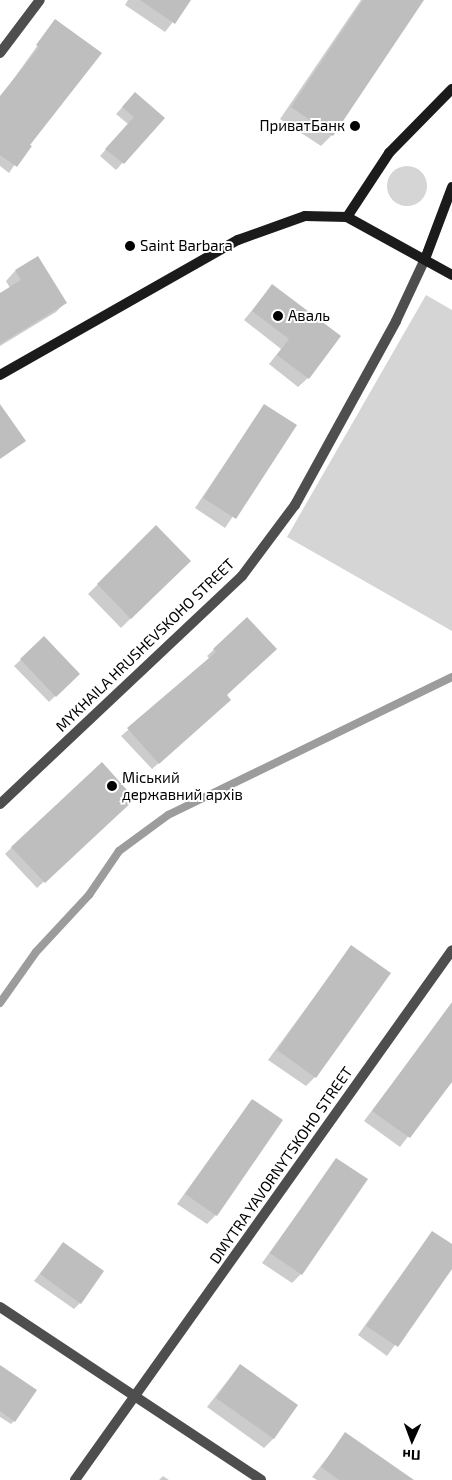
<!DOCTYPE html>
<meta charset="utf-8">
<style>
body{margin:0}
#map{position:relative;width:452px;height:1480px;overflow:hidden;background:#fff;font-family:"Exo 2",sans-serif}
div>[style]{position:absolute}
.green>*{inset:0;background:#d5d5d5}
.round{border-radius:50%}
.shadow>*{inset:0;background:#0003}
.stream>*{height:8px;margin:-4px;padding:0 4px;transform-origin:4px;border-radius:4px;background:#9c9c9c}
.building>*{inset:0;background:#bebebe}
.street>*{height:10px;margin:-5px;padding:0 5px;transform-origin:5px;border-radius:5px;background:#4e4e4e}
.secondary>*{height:10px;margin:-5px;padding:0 5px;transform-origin:5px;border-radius:5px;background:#1b1b1b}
.dots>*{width:14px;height:14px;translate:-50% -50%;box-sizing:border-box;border:2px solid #fff;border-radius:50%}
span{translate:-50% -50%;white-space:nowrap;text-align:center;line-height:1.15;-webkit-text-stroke:4px #fff;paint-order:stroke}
.poi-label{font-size:15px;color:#000}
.right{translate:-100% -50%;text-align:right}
.left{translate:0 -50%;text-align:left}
.street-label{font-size:15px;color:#000}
.north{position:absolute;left:387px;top:1415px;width:50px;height:50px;-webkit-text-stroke:4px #fff;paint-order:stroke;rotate:182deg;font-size:14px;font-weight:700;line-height:20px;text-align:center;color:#000}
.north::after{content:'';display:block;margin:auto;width:18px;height:22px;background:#000;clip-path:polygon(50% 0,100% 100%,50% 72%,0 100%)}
</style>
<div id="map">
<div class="green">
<i class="round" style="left:387px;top:166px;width:40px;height:40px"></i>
<i style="clip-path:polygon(426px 295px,452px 310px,452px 631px,287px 537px)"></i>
</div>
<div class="shadow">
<i style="clip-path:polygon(128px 0,190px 0,165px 32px,125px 5px)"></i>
<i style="clip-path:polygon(361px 0,422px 0,332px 135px,321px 146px,280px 119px)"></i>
<i style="clip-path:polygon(55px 21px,28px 145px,9px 173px,0 166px,0 98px)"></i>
<i style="clip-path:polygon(129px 100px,163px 118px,116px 170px,100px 156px,128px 124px,116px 114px)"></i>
<i style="clip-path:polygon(37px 258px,65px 303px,56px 312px,0 346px,0 294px,10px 288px,6px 281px,15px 271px)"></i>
<i style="clip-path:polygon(272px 286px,308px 378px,298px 387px,269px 364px,281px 349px,244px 320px)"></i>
<i style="clip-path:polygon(264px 405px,295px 425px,225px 528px,195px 508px)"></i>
<i style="clip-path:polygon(156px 527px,189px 561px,121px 628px,88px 594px)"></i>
<i style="clip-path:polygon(247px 618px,225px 704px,152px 769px,121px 736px,210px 659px,207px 656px)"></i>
<i style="clip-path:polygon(44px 638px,78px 674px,49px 702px,14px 666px)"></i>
<i style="clip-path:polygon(127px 805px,37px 888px,5px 854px,12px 847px)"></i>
<i style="clip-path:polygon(351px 947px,315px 1077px,306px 1086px,268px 1060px)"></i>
<i style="clip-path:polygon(447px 1011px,452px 1015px,452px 1079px,400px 1147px,364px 1121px)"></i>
<i style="clip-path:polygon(252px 1100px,216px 1215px,207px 1224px,177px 1204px)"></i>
<i style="clip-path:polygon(336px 1160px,301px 1274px,292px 1283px,262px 1263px)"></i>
<i style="clip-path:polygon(432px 1232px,452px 1246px,452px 1267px,387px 1356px,358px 1335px)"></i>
<i style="clip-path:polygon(63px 1244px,80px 1303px,74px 1309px,34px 1281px)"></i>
<i style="clip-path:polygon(240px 1365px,274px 1438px,264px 1448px,207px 1407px)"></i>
<i style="clip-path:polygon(0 1366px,14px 1421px,11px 1424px,0 1417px)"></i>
<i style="clip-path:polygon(346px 1434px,399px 1480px,317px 1480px,312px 1477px)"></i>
<i style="clip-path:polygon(163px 1476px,169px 1480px,159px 1480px)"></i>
</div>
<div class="stream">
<i style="left:0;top:1003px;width:62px;rotate:-54.8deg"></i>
<i style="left:36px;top:952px;width:78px;rotate:-47.1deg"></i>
<i style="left:89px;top:895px;width:53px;rotate:-55.7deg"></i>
<i style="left:119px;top:851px;width:61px;rotate:-36.3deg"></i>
<i style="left:168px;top:815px;width:316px;rotate:-25.9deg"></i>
</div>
<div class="building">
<i style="clip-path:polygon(140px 0,191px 0,175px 24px)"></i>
<i style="clip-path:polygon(363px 0,424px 0,333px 136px,291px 107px)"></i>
<i style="clip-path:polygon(55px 19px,102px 53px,30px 145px,32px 146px,17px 167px,0 155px,0 96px,39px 47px,36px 45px)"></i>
<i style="clip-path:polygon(135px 92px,165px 118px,124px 164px,105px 149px,134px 117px,122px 107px)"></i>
<i style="clip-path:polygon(38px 256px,67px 303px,0 344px,0 293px,21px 280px,15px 270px)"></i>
<i style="clip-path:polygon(272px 284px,341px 336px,309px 379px,277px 355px,289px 339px,252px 311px)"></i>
<i style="clip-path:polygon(0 404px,26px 441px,0 459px)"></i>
<i style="clip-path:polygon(264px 404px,297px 425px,236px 519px,203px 498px)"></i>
<i style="clip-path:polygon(156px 525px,191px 561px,131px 619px,97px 584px)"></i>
<i style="clip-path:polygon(247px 617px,277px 649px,227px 695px,231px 700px,159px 764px,127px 728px,216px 652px,213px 649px)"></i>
<i style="clip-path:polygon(44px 636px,80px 674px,56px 697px,20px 659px)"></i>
<i style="clip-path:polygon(102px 762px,135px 799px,45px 883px,11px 847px)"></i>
<i style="clip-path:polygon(351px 945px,391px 973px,316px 1078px,277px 1050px)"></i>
<i style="clip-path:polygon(452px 1002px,452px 1082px,410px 1138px,372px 1111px)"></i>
<i style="clip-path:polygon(252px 1099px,283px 1120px,217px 1216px,185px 1194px)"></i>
<i style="clip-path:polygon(336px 1158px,368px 1179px,302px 1275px,270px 1253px)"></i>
<i style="clip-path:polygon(432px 1231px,452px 1244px,452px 1269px,398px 1347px,366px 1326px)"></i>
<i style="clip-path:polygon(63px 1242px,104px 1271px,81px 1304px,40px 1274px)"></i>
<i style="clip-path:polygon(240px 1364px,298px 1405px,274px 1439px,216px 1398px)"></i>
<i style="clip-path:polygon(0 1365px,37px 1390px,15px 1422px,0 1411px)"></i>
<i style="clip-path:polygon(345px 1432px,414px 1480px,339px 1480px,321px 1467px)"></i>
</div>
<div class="street">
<i style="left:0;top:53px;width:66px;rotate:-53deg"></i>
<i style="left:0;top:804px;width:332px;rotate:-43.3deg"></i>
<i style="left:242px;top:576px;width:89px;rotate:-53.3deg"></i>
<i style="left:295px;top:505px;width:210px;rotate:-61.2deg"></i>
<i style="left:396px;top:321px;width:68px;rotate:-64.9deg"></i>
<i style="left:0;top:1307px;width:313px;rotate:33.5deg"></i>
<i style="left:75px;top:1480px;width:650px;rotate:-54.57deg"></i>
</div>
<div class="secondary">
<i style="left:347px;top:217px;width:77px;rotate:-56.7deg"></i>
<i style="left:389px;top:153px;width:90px;rotate:-45.5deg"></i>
<i style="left:425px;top:259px;width:77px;rotate:-69.4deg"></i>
<i style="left:0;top:375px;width:274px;rotate:-29.6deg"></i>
<i style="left:238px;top:240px;width:71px;rotate:-19.7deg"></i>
<i style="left:305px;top:216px;width:42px;rotate:1.4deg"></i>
<i style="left:347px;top:217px;width:120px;rotate:28.9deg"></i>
</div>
<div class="dots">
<i style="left:355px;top:126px;background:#000"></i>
<i style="left:130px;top:246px;background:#000"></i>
<i style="left:278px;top:316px;background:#000"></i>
<i style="left:112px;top:786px;background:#000"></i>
</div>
<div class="poi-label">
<span class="right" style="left:345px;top:126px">ПриватБанк</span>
<span class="left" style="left:140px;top:246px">Saint Barbara</span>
<span class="left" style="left:288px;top:316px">Аваль</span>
<span class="left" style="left:122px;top:786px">Міський<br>державний архів</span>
</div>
<div class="street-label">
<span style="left:145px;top:645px;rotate:-44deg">MYKHAILA HRUSHEVSKOHO STREET</span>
<span style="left:281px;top:1165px;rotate:-55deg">DMYTRA YAVORNYTSKOHO STREET</span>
</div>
<div class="north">Пн</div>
</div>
